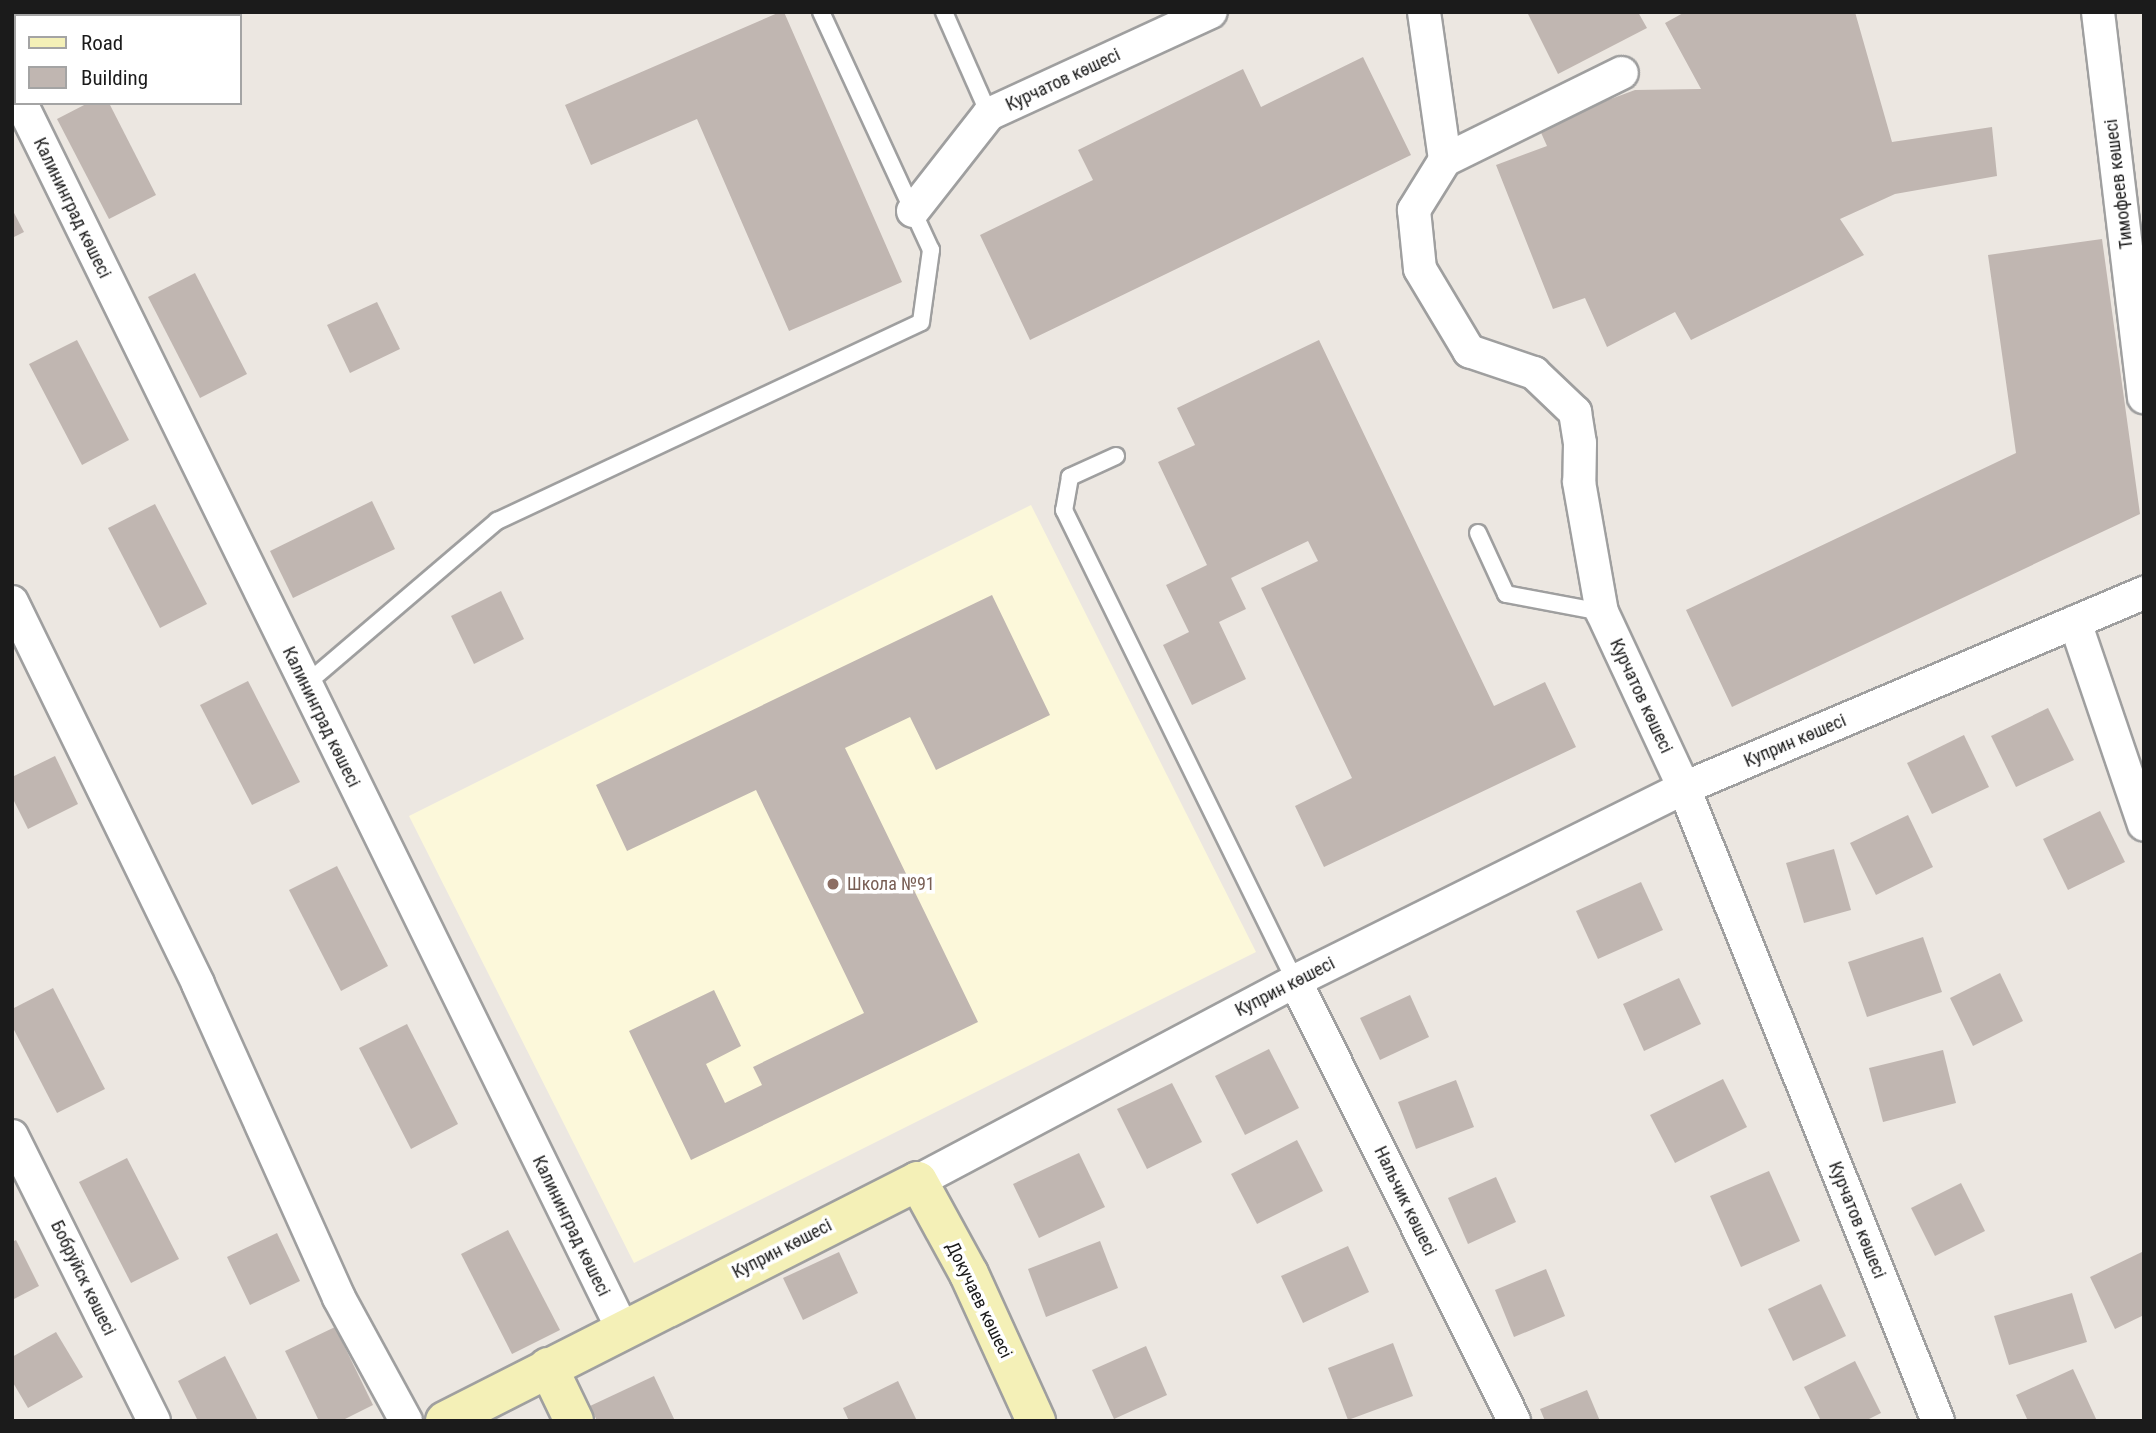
<!DOCTYPE html>
<meta charset="utf-8">
<style>
body{margin:0}
#map{position:relative;width:2156px;height:1433px;overflow:hidden;background:#ece7e1;font-family:"Roboto Condensed",sans-serif}
div>[style]{position:absolute}
.education>*{inset:0;background:#fcf8da}
.building>*{inset:0;background:#c0b6b1}
.roads{filter:drop-shadow(2px 0 #9f9f9f) drop-shadow(-2px 0 #9f9f9f) drop-shadow(0 2px #9f9f9f) drop-shadow(0 -2px #9f9f9f)}
.lane>*{height:16px;margin:-8px;padding:0 8px;transform-origin:8px;border-radius:8px;background:#fff}
.street>*{height:32px;margin:-16px;padding:0 16px;transform-origin:16px;border-radius:16px;background:#fff}
.secondary>*{height:38px;margin:-19px;padding:0 19px;transform-origin:19px;border-radius:19px;background:#f4f0b7}
.dots>*{width:19px;height:19px;translate:-50% -50%;box-sizing:border-box;border:4px solid #fff;border-radius:50%}
span{translate:-50% -50%;white-space:nowrap;text-align:center;line-height:1.15;-webkit-text-stroke:7px #fff;paint-order:stroke}
.street-label{font-size:18px;color:#1b1b1b}
.education-label{font-size:18px;color:#785e54}
.left{translate:0 -50%;text-align:left}
.frame{position:absolute;inset:0;border:14px solid #1b1b1b;pointer-events:none}
.legend{position:absolute;left:14px;top:14px;width:228px;height:91px;box-sizing:border-box;background:#fff;border:2px solid #a4a4a4;margin:0;padding:9px 12px;list-style:none;font-size:21px;color:#1b1b1b}
.legend li{display:flex;align-items:center;gap:14px;height:35px}
.legend b{width:35px;border:2px solid #a4a4a4}
</style>
<div id="map">
<div class="education">
<i style="clip-path:polygon(1031px 505px,1256px 952px,634px 1263px,409px 816px)"></i>
</div>
<div class="building">
<i style="clip-path:polygon(12px 12px,63px 12px,16px 16px,16px 27px)"></i>
<i style="clip-path:polygon(780px 12px,784px 12px,902px 282px,789px 331px,697px 119px,591px 165px,565px 105px)"></i>
<i style="clip-path:polygon(1527px 12px,1638px 12px,1647px 28px,1558px 74px)"></i>
<i style="clip-path:polygon(1685px 12px,1855px 12px,1892px 142px,1992px 127px,1997px 176px,1895px 194px,1840px 219px,1864px 255px,1691px 340px,1675px 312px,1607px 347px,1585px 298px,1553px 309px,1496px 165px,1547px 146px,1538px 126px,1635px 90px,1701px 89px,1665px 23px)"></i>
<i style="clip-path:polygon(1363px 57px,1411px 155px,1030px 340px,980px 235px,1093px 180px,1078px 150px,1243px 69px,1261px 107px)"></i>
<i style="clip-path:polygon(88px 103px,109px 103px,156px 195px,109px 219px,57px 119px)"></i>
<i style="clip-path:polygon(12px 209px,24px 232px,12px 238px)"></i>
<i style="clip-path:polygon(2102px 239px,2140px 514px,1732px 707px,1686px 610px,2016px 453px,1988px 255px)"></i>
<i style="clip-path:polygon(195px 273px,247px 374px,200px 398px,148px 297px)"></i>
<i style="clip-path:polygon(377px 302px,400px 349px,350px 373px,327px 325px)"></i>
<i style="clip-path:polygon(77px 340px,129px 440px,82px 465px,29px 364px)"></i>
<i style="clip-path:polygon(1319px 340px,1494px 706px,1545px 682px,1576px 747px,1324px 867px,1295px 806px,1352px 778px,1261px 588px,1318px 561px,1308px 541px,1231px 578px,1246px 609px,1219px 622px,1246px 679px,1192px 705px,1163px 645px,1189px 632px,1166px 585px,1207px 565px,1158px 462px,1195px 445px,1177px 408px)"></i>
<i style="clip-path:polygon(372px 501px,395px 549px,293px 598px,270px 551px)"></i>
<i style="clip-path:polygon(155px 504px,207px 604px,160px 628px,108px 528px)"></i>
<i style="clip-path:polygon(501px 591px,524px 639px,474px 664px,451px 616px)"></i>
<i style="clip-path:polygon(992px 595px,1050px 715px,936px 770px,910px 717px,845px 748px,978px 1022px,691px 1160px,629px 1031px,714px 990px,741px 1046px,706px 1064px,725px 1103px,762px 1085px,753px 1067px,864px 1013px,756px 790px,627px 851px,596px 785px)"></i>
<i style="clip-path:polygon(248px 681px,300px 782px,252px 805px,200px 705px)"></i>
<i style="clip-path:polygon(2048px 708px,2074px 760px,2016px 787px,1991px 736px)"></i>
<i style="clip-path:polygon(1964px 735px,1989px 787px,1932px 814px,1907px 763px)"></i>
<i style="clip-path:polygon(55px 756px,78px 804px,28px 829px,12px 797px,12px 777px)"></i>
<i style="clip-path:polygon(2100px 811px,2125px 862px,2068px 890px,2043px 839px)"></i>
<i style="clip-path:polygon(1908px 815px,1933px 867px,1876px 895px,1850px 843px)"></i>
<i style="clip-path:polygon(1834px 849px,1851px 910px,1804px 923px,1786px 863px)"></i>
<i style="clip-path:polygon(337px 866px,388px 966px,341px 991px,289px 890px)"></i>
<i style="clip-path:polygon(1641px 882px,1663px 930px,1598px 959px,1576px 911px)"></i>
<i style="clip-path:polygon(1923px 937px,1942px 992px,1867px 1017px,1848px 962px)"></i>
<i style="clip-path:polygon(2000px 973px,2023px 1021px,1973px 1046px,1950px 998px)"></i>
<i style="clip-path:polygon(1679px 978px,1701px 1024px,1644px 1051px,1623px 1004px)"></i>
<i style="clip-path:polygon(53px 988px,105px 1089px,57px 1113px,12px 1026px,12px 1009px)"></i>
<i style="clip-path:polygon(1410px 995px,1429px 1037px,1380px 1060px,1360px 1018px)"></i>
<i style="clip-path:polygon(407px 1024px,458px 1124px,411px 1149px,359px 1048px)"></i>
<i style="clip-path:polygon(1269px 1049px,1299px 1108px,1245px 1135px,1215px 1076px)"></i>
<i style="clip-path:polygon(1943px 1050px,1956px 1103px,1883px 1122px,1869px 1068px)"></i>
<i style="clip-path:polygon(1723px 1079px,1747px 1127px,1675px 1163px,1650px 1115px)"></i>
<i style="clip-path:polygon(1456px 1080px,1474px 1127px,1416px 1149px,1398px 1102px)"></i>
<i style="clip-path:polygon(1172px 1083px,1202px 1142px,1147px 1169px,1117px 1109px)"></i>
<i style="clip-path:polygon(1297px 1140px,1323px 1191px,1257px 1224px,1231px 1174px)"></i>
<i style="clip-path:polygon(1079px 1153px,1105px 1207px,1039px 1238px,1013px 1184px)"></i>
<i style="clip-path:polygon(127px 1158px,179px 1259px,131px 1283px,79px 1182px)"></i>
<i style="clip-path:polygon(1769px 1171px,1800px 1241px,1741px 1267px,1710px 1196px)"></i>
<i style="clip-path:polygon(1496px 1177px,1516px 1222px,1468px 1244px,1448px 1198px)"></i>
<i style="clip-path:polygon(1961px 1183px,1985px 1231px,1935px 1256px,1911px 1208px)"></i>
<i style="clip-path:polygon(508px 1230px,560px 1330px,512px 1354px,461px 1254px)"></i>
<i style="clip-path:polygon(277px 1233px,300px 1281px,250px 1305px,227px 1257px)"></i>
<i style="clip-path:polygon(16px 1240px,39px 1286px,12px 1300px,12px 1242px)"></i>
<i style="clip-path:polygon(1100px 1241px,1118px 1288px,1046px 1317px,1028px 1269px)"></i>
<i style="clip-path:polygon(1348px 1246px,1369px 1292px,1303px 1323px,1281px 1276px)"></i>
<i style="clip-path:polygon(2144px 1251px,2144px 1315px,2115px 1329px,2090px 1277px)"></i>
<i style="clip-path:polygon(839px 1252px,858px 1293px,803px 1320px,783px 1278px)"></i>
<i style="clip-path:polygon(1546px 1269px,1565px 1316px,1514px 1337px,1495px 1290px)"></i>
<i style="clip-path:polygon(1821px 1284px,1846px 1336px,1793px 1361px,1768px 1309px)"></i>
<i style="clip-path:polygon(2072px 1293px,2087px 1342px,2009px 1365px,1994px 1316px)"></i>
<i style="clip-path:polygon(335px 1327px,373px 1405px,341px 1421px,319px 1421px,285px 1351px)"></i>
<i style="clip-path:polygon(56px 1332px,83px 1377px,28px 1408px,12px 1381px,12px 1357px)"></i>
<i style="clip-path:polygon(1393px 1343px,1413px 1396px,1348px 1420px,1328px 1368px)"></i>
<i style="clip-path:polygon(1146px 1346px,1167px 1395px,1114px 1419px,1092px 1370px)"></i>
<i style="clip-path:polygon(225px 1356px,258px 1421px,198px 1421px,178px 1381px)"></i>
<i style="clip-path:polygon(1855px 1361px,1881px 1413px,1865px 1421px,1821px 1421px,1804px 1387px)"></i>
<i style="clip-path:polygon(2073px 1369px,2097px 1421px,2028px 1421px,2016px 1395px)"></i>
<i style="clip-path:polygon(654px 1376px,675px 1421px,597px 1421px,590px 1406px)"></i>
<i style="clip-path:polygon(898px 1381px,917px 1421px,849px 1421px,843px 1408px)"></i>
<i style="clip-path:polygon(1587px 1390px,1600px 1421px,1545px 1421px,1540px 1409px)"></i>
</div>
<div class="roads">
<div class="lane">
<i style="left:944px;top:12px;width:111px;rotate:66.2deg"></i>
<i style="left:1116px;top:456px;width:51px;rotate:155.5deg"></i>
<i style="left:1070px;top:477px;width:34px;rotate:100deg"></i>
<i style="left:1064px;top:510px;width:525px;rotate:63.87deg"></i>
<i style="left:1478px;top:533px;width:67px;rotate:65.3deg"></i>
<i style="left:1506px;top:594px;width:98px;rotate:10.6deg"></i>
<i style="left:305px;top:685px;width:253px;rotate:-40.5deg"></i>
<i style="left:497px;top:521px;width:468px;rotate:-25.1deg"></i>
<i style="left:921px;top:322px;width:73px;rotate:-82.1deg"></i>
<i style="left:931px;top:250px;width:262px;rotate:-114.8deg"></i>
</div>
<div class="street">
<i style="left:1424px;top:12px;width:149px;rotate:81.9deg"></i>
<i style="left:1445px;top:160px;width:59px;rotate:121.8deg"></i>
<i style="left:1414px;top:210px;width:59px;rotate:84.2deg"></i>
<i style="left:1420px;top:269px;width:96px;rotate:59.1deg"></i>
<i style="left:1469px;top:351px;width:69px;rotate:18.7deg"></i>
<i style="left:1534px;top:373px;width:57px;rotate:43.6deg"></i>
<i style="left:1575px;top:412px;width:31px;rotate:81deg"></i>
<i style="left:1580px;top:443px;width:39px;rotate:91deg"></i>
<i style="left:1579px;top:482px;width:132px;rotate:80deg"></i>
<i style="left:1602px;top:612px;width:194px;rotate:65deg"></i>
<i style="left:1684px;top:788px;width:682px;rotate:68.14deg"></i>
<i style="left:2098px;top:12px;width:388px;rotate:83.2deg"></i>
<i style="left:21px;top:103px;width:1367px;rotate:63.87deg"></i>
<i style="left:1445px;top:160px;width:197px;rotate:-26.2deg"></i>
<i style="left:913px;top:211px;width:123px;rotate:-51.9deg"></i>
<i style="left:989px;top:114px;width:244px;rotate:-24.7deg"></i>
<i style="left:12px;top:602px;width:425px;rotate:64deg"></i>
<i style="left:198px;top:984px;width:344px;rotate:65.8deg"></i>
<i style="left:339px;top:1298px;width:140px;rotate:61.4deg"></i>
<i style="left:2075px;top:622px;width:214px;rotate:71.2deg"></i>
<i style="left:1295px;top:981px;width:491px;rotate:63.5deg"></i>
<i style="left:12px;top:1136px;width:318px;rotate:63.5deg"></i>
<i style="left:918px;top:1181px;width:427px;rotate:-27.9deg"></i>
<i style="left:1295px;top:981px;width:434px;rotate:-26.4deg"></i>
<i style="left:1684px;top:788px;width:500px;rotate:-23deg"></i>
</div>
<div class="secondary">
<i style="left:548px;top:1367px;width:60px;rotate:64.3deg"></i>
<i style="left:445px;top:1421px;width:530px;rotate:-26.9deg"></i>
<i style="left:918px;top:1181px;width:106px;rotate:61.3deg"></i>
<i style="left:969px;top:1274px;width:162px;rotate:65.5deg"></i>
</div>
</div>
<div class="dots">
<i style="left:833px;top:884px;background:#8d6e63"></i>
</div>
<div class="street-label">
<span style="left:1063px;top:80px;rotate:-25deg">Курчатов көшесі</span>
<span style="left:2119px;top:184px;rotate:-97deg">Тимофеев көшесі</span>
<span style="left:72px;top:208px;rotate:64deg">Калининград көшесі</span>
<span style="left:1641px;top:696px;rotate:65deg">Курчатов көшесі</span>
<span style="left:321px;top:717px;rotate:64deg">Калининград көшесі</span>
<span style="left:1795px;top:741px;rotate:-23deg">Куприн көшесі</span>
<span style="left:1285px;top:987px;rotate:-27deg">Куприн көшесі</span>
<span style="left:1405px;top:1201px;rotate:64deg">Нальчик көшесі</span>
<span style="left:1857px;top:1220px;rotate:68deg">Курчатов көшесі</span>
<span style="left:571px;top:1226px;rotate:64deg">Калининград көшесі</span>
<span style="left:782px;top:1249px;rotate:-27deg">Куприн көшесі</span>
<span style="left:83px;top:1278px;rotate:64deg">Бобруйск көшесі</span>
<span style="left:979px;top:1300px;rotate:64deg">Докучаев көшесі</span>
</div>
<div class="education-label">
<span class="left" style="left:847px;top:884px">Школа №91</span>
</div>
<div class="frame"></div>
<ul class="legend">
<li><b style="height:9px;background:#f4f0b7"></b>Road</li>
<li><b style="height:19px;background:#c0b6b1"></b>Building</li>
</ul>
</div>
